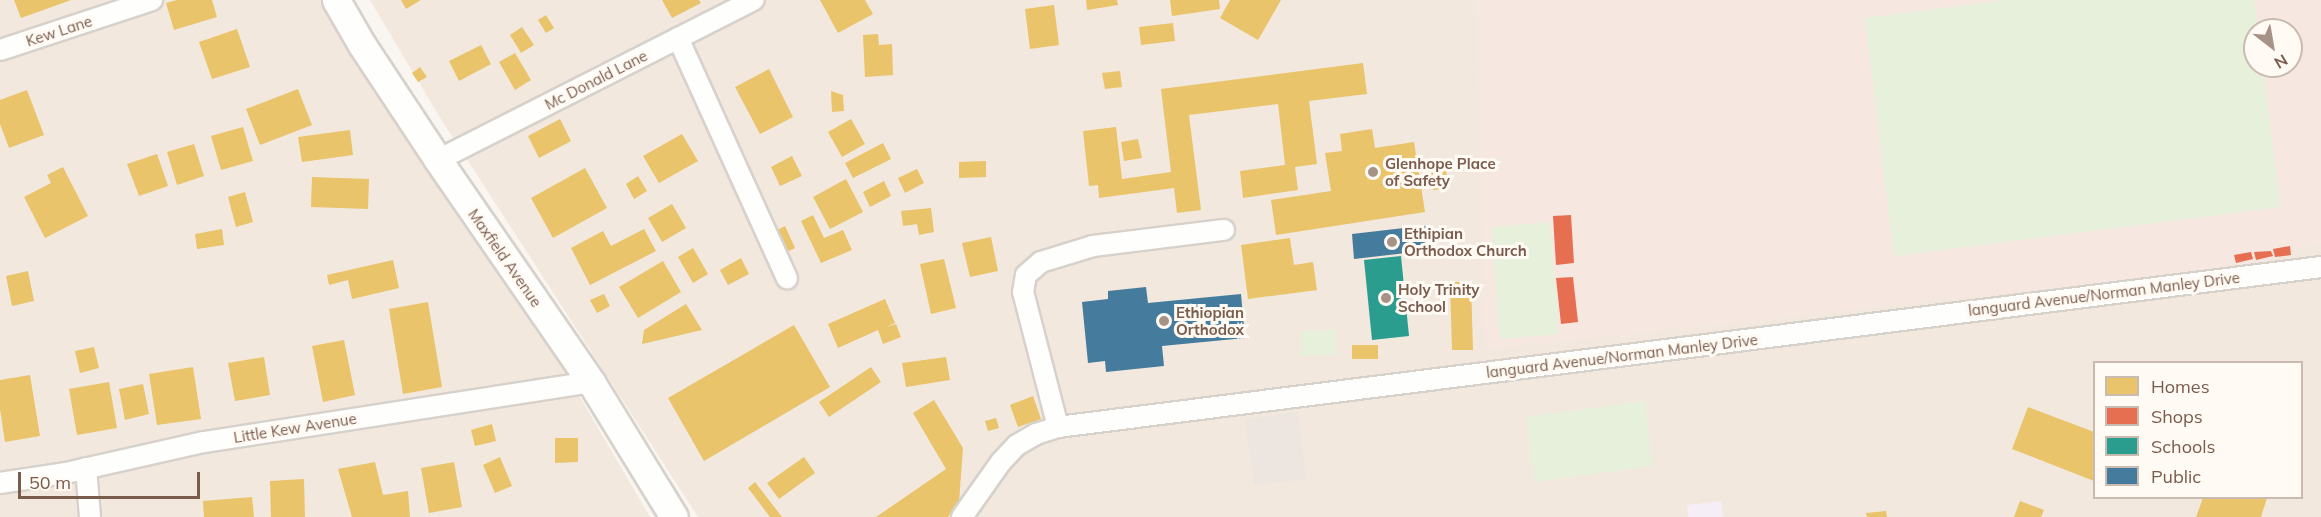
<!DOCTYPE html>
<style>
body{margin:0}
#map{position:relative;width:2321px;height:517px;overflow:hidden;background:#f9f5f0;font-family:Mulish,sans-serif}
div>[style]{position:absolute}
.residential>*{inset:0;background:#f2e8de}
.commercial>*{inset:0;background:#f6e8e1}
.industrial>*{inset:0;background:#ede5e0}
.education>*{inset:0;background:#f6eef6}
.green>*{inset:0;background:#e7f0db}
.homes>*{inset:0;background:#e9c46a}
.shops>*{inset:0;background:#e76f51}
.schools>*{inset:0;background:#2a9d8f}
.public>*{inset:0;background:#457b9d}
.roads{filter:drop-shadow(2px 0 #d7d1cb) drop-shadow(-2px 0 #d7d1cb) drop-shadow(0 2px #d7d1cb) drop-shadow(0 -2px #d7d1cb)}
.street>*{height:20px;margin:-10px;padding:0 10px;transform-origin:10px;border-radius:10px;background:#fefefd}
.secondary>*{height:27px;margin:-13.5px;padding:0 13.5px;transform-origin:13.5px;border-radius:13.5px;background:#fefefd}
.dots>*{width:16px;height:16px;translate:-50% -50%;box-sizing:border-box;border:3px solid #fffaf3;border-radius:50%}
span{translate:-50% -50%;white-space:nowrap;text-align:center;line-height:1.15;-webkit-text-stroke:6px #fffaf3;paint-order:stroke}
.street-label{font-size:15px;color:#7a5c4d}
.poi-label{font-size:15px;color:#7a5c4d;font-weight:700}
.left{translate:0 -50%;text-align:left}
.legend{position:absolute;left:2093px;top:361px;width:210px;height:138px;box-sizing:border-box;background:#fffaf3;border:2px solid #cabbb1;margin:0;padding:8px 10px;list-style:none;font-size:18px;color:#7a5c4d}
.legend li{display:flex;align-items:center;gap:12px;height:30px}
.legend b{width:30px;border:2px solid #cabbb1}
.north{position:absolute;left:2243px;top:18px;width:60px;height:60px;box-sizing:border-box;background:#fffaf3;border:2px solid #cabbb1;border-radius:50%;rotate:149deg;font-size:16px;font-weight:700;line-height:24px;text-align:center;color:#7a5c4d}
.north::after{content:'';display:block;margin:auto;width:21px;height:27px;background:#a69286;clip-path:polygon(50% 0,100% 100%,50% 72%,0 100%)}
.scale{position:absolute;left:18px;top:472px;width:182px;height:27px;box-sizing:border-box;border:3px solid #7a5c4d;border-top:0;padding-left:8px;font-size:18px;line-height:21px;white-space:nowrap;color:#7a5c4d;-webkit-text-stroke:4px #fffaf3;paint-order:stroke}
</style>
<div id="map">
<div class="residential">
<i style="clip-path:polygon(0 0,348px 0,650px 517px,0 517px)"></i>
<i style="clip-path:polygon(evenodd,370px 0,2321px 0,2321px 517px,698px 517px,439px 116px,370px 0,2255px 30px,2291px 30px,2291px 66px,2255px 66px,2255px 30px,370px 0,2094px 362px,2302px 362px,2302px 498px,2094px 498px,2094px 362px)"></i>
</div>
<div class="commercial">
<i style="clip-path:polygon(evenodd,1476px 0,2321px 0,2321px 245px,2271px 251px,2273px 264px,1485px 350px,1476px 0,2255px 30px,2291px 30px,2291px 66px,2255px 66px,2255px 30px)"></i>
</div>
<div class="industrial">
<i style="clip-path:polygon(1298px 412px,1306px 479px,1254px 485px,1245px 419px)"></i>
</div>
<div class="education">
<i style="clip-path:polygon(1721px 501px,1723px 517px,1688px 517px,1687px 505px)"></i>
</div>
<div class="green">
<i style="clip-path:polygon(2005px 0,2254px 0,2258px 30px,2255px 30px,2255px 66px,2263px 66px,2280px 207px,1894px 256px,1865px 18px)"></i>
<i style="clip-path:polygon(1550px 222px,1559px 334px,1500px 339px,1491px 227px)"></i>
<i style="clip-path:polygon(1335px 330px,1336px 355px,1301px 356px,1300px 331px)"></i>
<i style="clip-path:polygon(1645px 401px,1653px 466px,1534px 482px,1526px 417px)"></i>
</div>
<div class="homes">
<i style="clip-path:polygon(14px 0,71px 0,21px 18px)"></i>
<i style="clip-path:polygon(177px 0,212px 0,217px 17px,174px 30px,166px 3px)"></i>
<i style="clip-path:polygon(401px 0,421px 0,406px 9px)"></i>
<i style="clip-path:polygon(662px 0,699px 0,701px 3px,672px 18px)"></i>
<i style="clip-path:polygon(820px 0,865px 0,873px 14px,838px 33px)"></i>
<i style="clip-path:polygon(1086px 0,1117px 0,1118px 5px,1087px 10px)"></i>
<i style="clip-path:polygon(1170px 0,1219px 0,1220px 9px,1172px 16px)"></i>
<i style="clip-path:polygon(1230px 0,1281px 0,1258px 40px,1220px 18px)"></i>
<i style="clip-path:polygon(1054px 5px,1059px 45px,1030px 49px,1025px 9px)"></i>
<i style="clip-path:polygon(546px 15px,554px 28px,546px 33px,538px 20px)"></i>
<i style="clip-path:polygon(1173px 23px,1175px 41px,1141px 45px,1139px 27px)"></i>
<i style="clip-path:polygon(522px 27px,534px 45px,521px 53px,510px 35px)"></i>
<i style="clip-path:polygon(237px 29px,250px 67px,212px 79px,199px 42px)"></i>
<i style="clip-path:polygon(878px 34px,879px 45px,892px 44px,893px 75px,865px 77px,863px 35px)"></i>
<i style="clip-path:polygon(481px 45px,491px 64px,459px 81px,449px 61px)"></i>
<i style="clip-path:polygon(515px 53px,531px 80px,515px 90px,499px 62px)"></i>
<i style="clip-path:polygon(1363px 63px,1367px 94px,1309px 101px,1317px 164px,1295px 167px,1298px 190px,1243px 198px,1240px 171px,1285px 165px,1278px 104px,1189px 115px,1201px 210px,1177px 213px,1174px 188px,1099px 198px,1098px 185px,1089px 186px,1083px 131px,1116px 127px,1122px 179px,1171px 172px,1161px 89px)"></i>
<i style="clip-path:polygon(420px 67px,427px 77px,418px 82px,412px 73px)"></i>
<i style="clip-path:polygon(769px 69px,793px 117px,760px 134px,735px 87px)"></i>
<i style="clip-path:polygon(1120px 71px,1122px 87px,1105px 89px,1102px 73px)"></i>
<i style="clip-path:polygon(298px 89px,312px 125px,260px 145px,246px 109px)"></i>
<i style="clip-path:polygon(27px 90px,44px 135px,9px 148px,0 124px,0 100px)"></i>
<i style="clip-path:polygon(831px 91px,843px 95px,844px 111px,832px 112px)"></i>
<i style="clip-path:polygon(560px 119px,571px 141px,539px 158px,528px 136px)"></i>
<i style="clip-path:polygon(851px 119px,865px 144px,842px 157px,828px 132px)"></i>
<i style="clip-path:polygon(243px 127px,253px 161px,221px 170px,211px 136px)"></i>
<i style="clip-path:polygon(1372px 129px,1375px 148px,1414px 142px,1425px 212px,1276px 235px,1271px 200px,1331px 191px,1325px 153px,1342px 151px,1340px 134px)"></i>
<i style="clip-path:polygon(350px 130px,353px 155px,302px 162px,298px 137px)"></i>
<i style="clip-path:polygon(682px 134px,698px 161px,659px 183px,643px 156px)"></i>
<i style="clip-path:polygon(1138px 139px,1142px 158px,1124px 161px,1121px 142px)"></i>
<i style="clip-path:polygon(883px 143px,891px 159px,853px 178px,845px 163px)"></i>
<i style="clip-path:polygon(194px 144px,204px 176px,177px 185px,167px 152px)"></i>
<i style="clip-path:polygon(157px 154px,168px 186px,139px 196px,127px 164px)"></i>
<i style="clip-path:polygon(792px 156px,802px 176px,780px 186px,771px 167px)"></i>
<i style="clip-path:polygon(986px 161px,986px 177px,959px 178px,959px 162px)"></i>
<i style="clip-path:polygon(63px 167px,88px 216px,45px 238px,24px 197px,51px 183px,47px 175px)"></i>
<i style="clip-path:polygon(585px 168px,607px 208px,553px 238px,531px 198px)"></i>
<i style="clip-path:polygon(917px 169px,924px 183px,905px 193px,898px 178px)"></i>
<i style="clip-path:polygon(1446px 171px,1449px 188px,1433px 190px,1431px 173px)"></i>
<i style="clip-path:polygon(638px 176px,647px 191px,634px 199px,626px 184px)"></i>
<i style="clip-path:polygon(312px 177px,369px 179px,368px 209px,311px 207px)"></i>
<i style="clip-path:polygon(846px 179px,863px 212px,830px 229px,813px 197px)"></i>
<i style="clip-path:polygon(884px 181px,891px 196px,870px 207px,863px 192px)"></i>
<i style="clip-path:polygon(245px 192px,253px 222px,236px 227px,228px 197px)"></i>
<i style="clip-path:polygon(672px 204px,686px 228px,662px 242px,648px 218px)"></i>
<i style="clip-path:polygon(931px 208px,934px 232px,919px 235px,917px 224px,903px 226px,901px 211px)"></i>
<i style="clip-path:polygon(813px 215px,824px 238px,843px 230px,852px 250px,821px 263px,801px 221px)"></i>
<i style="clip-path:polygon(785px 226px,795px 248px,785px 253px,775px 231px)"></i>
<i style="clip-path:polygon(222px 229px,224px 245px,197px 249px,195px 234px)"></i>
<i style="clip-path:polygon(644px 229px,656px 251px,590px 285px,571px 248px,603px 231px,611px 246px)"></i>
<i style="clip-path:polygon(991px 237px,998px 271px,970px 277px,962px 243px)"></i>
<i style="clip-path:polygon(1290px 238px,1294px 265px,1313px 262px,1317px 290px,1248px 299px,1241px 245px)"></i>
<i style="clip-path:polygon(693px 248px,708px 274px,693px 283px,678px 257px)"></i>
<i style="clip-path:polygon(741px 258px,749px 274px,728px 285px,720px 270px)"></i>
<i style="clip-path:polygon(944px 259px,956px 308px,931px 314px,920px 264px)"></i>
<i style="clip-path:polygon(393px 260px,399px 288px,352px 299px,348px 280px,329px 285px,327px 275px)"></i>
<i style="clip-path:polygon(663px 261px,681px 292px,638px 318px,619px 287px)"></i>
<i style="clip-path:polygon(28px 271px,34px 301px,12px 306px,6px 276px)"></i>
<i style="clip-path:polygon(1450px 282px,1471px 282px,1473px 350px,1452px 350px)"></i>
<i style="clip-path:polygon(604px 294px,610px 306px,597px 313px,590px 300px)"></i>
<i style="clip-path:polygon(885px 299px,895px 323px,886px 327px,896px 324px,901px 337px,883px 344px,878px 330px,838px 348px,828px 324px)"></i>
<i style="clip-path:polygon(428px 302px,442px 387px,403px 394px,389px 309px)"></i>
<i style="clip-path:polygon(686px 304px,702px 330px,642px 344px,644px 330px)"></i>
<i style="clip-path:polygon(794px 325px,830px 387px,704px 461px,668px 398px)"></i>
<i style="clip-path:polygon(344px 340px,355px 395px,323px 402px,312px 346px)"></i>
<i style="clip-path:polygon(1352px 345px,1378px 345px,1378px 359px,1352px 359px)"></i>
<i style="clip-path:polygon(94px 347px,99px 368px,80px 373px,75px 351px)"></i>
<i style="clip-path:polygon(264px 357px,270px 395px,235px 401px,228px 363px)"></i>
<i style="clip-path:polygon(946px 357px,950px 380px,906px 387px,902px 363px)"></i>
<i style="clip-path:polygon(193px 367px,201px 419px,157px 425px,149px 374px)"></i>
<i style="clip-path:polygon(871px 367px,881px 382px,829px 417px,819px 402px)"></i>
<i style="clip-path:polygon(30px 375px,40px 436px,5px 442px,0 409px,0 380px)"></i>
<i style="clip-path:polygon(109px 382px,117px 428px,77px 435px,69px 389px)"></i>
<i style="clip-path:polygon(143px 384px,149px 414px,125px 420px,119px 389px)"></i>
<i style="clip-path:polygon(1033px 396px,1041px 419px,1018px 427px,1010px 405px)"></i>
<i style="clip-path:polygon(934px 400px,963px 448px,959px 502px,948px 517px,876px 517px,946px 469px,913px 413px)"></i>
<i style="clip-path:polygon(2028px 407px,2094px 432px,2094px 481px,2012px 449px)"></i>
<i style="clip-path:polygon(996px 418px,999px 428px,988px 431px,985px 421px)"></i>
<i style="clip-path:polygon(492px 424px,496px 441px,475px 446px,471px 430px)"></i>
<i style="clip-path:polygon(555px 438px,578px 438px,578px 462px,555px 463px)"></i>
<i style="clip-path:polygon(500px 457px,512px 486px,495px 493px,483px 465px)"></i>
<i style="clip-path:polygon(804px 457px,815px 473px,779px 499px,767px 483px)"></i>
<i style="clip-path:polygon(375px 462px,383px 495px,408px 491px,410px 517px,352px 517px,338px 469px)"></i>
<i style="clip-path:polygon(454px 462px,462px 507px,429px 513px,421px 468px)"></i>
<i style="clip-path:polygon(304px 479px,305px 517px,271px 517px,270px 481px)"></i>
<i style="clip-path:polygon(755px 482px,782px 517px,770px 517px,748px 488px)"></i>
<i style="clip-path:polygon(252px 497px,254px 517px,204px 517px,203px 501px)"></i>
<i style="clip-path:polygon(2203px 498px,2267px 498px,2261px 517px,2196px 517px)"></i>
<i style="clip-path:polygon(2020px 501px,2044px 510px,2041px 517px,2014px 517px)"></i>
<i style="clip-path:polygon(1886px 511px,1887px 517px,1867px 517px,1866px 513px)"></i>
</div>
<div class="shops">
<i style="clip-path:polygon(1571px 215px,1574px 263px,1556px 265px,1553px 216px)"></i>
<i style="clip-path:polygon(2290px 246px,2291px 255px,2275px 257px,2273px 249px)"></i>
<i style="clip-path:polygon(2271px 251px,2273px 256px,2256px 260px,2254px 252px)"></i>
<i style="clip-path:polygon(2251px 252px,2253px 259px,2236px 263px,2234px 255px)"></i>
<i style="clip-path:polygon(1573px 277px,1578px 322px,1561px 324px,1556px 278px)"></i>
</div>
<div class="schools">
<i style="clip-path:polygon(1401px 256px,1409px 336px,1372px 340px,1364px 260px)"></i>
</div>
<div class="public">
<i style="clip-path:polygon(1430px 225px,1432px 250px,1354px 259px,1352px 234px)"></i>
<i style="clip-path:polygon(1146px 287px,1148px 303px,1241px 294px,1245px 338px,1162px 346px,1164px 366px,1106px 372px,1105px 361px,1088px 363px,1082px 302px,1108px 299px,1108px 291px)"></i>
</div>
<div class="roads">
<div class="street">
<i style="left:678px;top:38px;width:264px;rotate:65.6deg"></i>
<i style="left:0;top:50px;width:160px;rotate:-18.2deg"></i>
<i style="left:438px;top:160px;width:354px;rotate:-26.9deg"></i>
<i style="left:1058px;top:427px;width:139px;rotate:-104.5deg"></i>
<i style="left:1023px;top:292px;width:17px;rotate:-80deg"></i>
<i style="left:1026px;top:275px;width:20px;rotate:-41deg"></i>
<i style="left:1041px;top:262px;width:54px;rotate:-17.1deg"></i>
<i style="left:1093px;top:246px;width:132px;rotate:-7deg"></i>
<i style="left:86px;top:468px;width:49px;rotate:85.3deg"></i>
<i style="left:0;top:483px;width:67px;rotate:-8.6deg"></i>
<i style="left:66px;top:473px;width:141px;rotate:-12.7deg"></i>
<i style="left:204px;top:442px;width:392px;rotate:-8.8deg"></i>
<i style="left:962px;top:517px;width:67px;rotate:-54.7deg"></i>
<i style="left:1001px;top:462px;width:23px;rotate:-47deg"></i>
<i style="left:1017px;top:445px;width:22px;rotate:-30deg"></i>
<i style="left:1036px;top:434px;width:23px;rotate:-18deg"></i>
<i style="left:1058px;top:427px;width:1273px;rotate:-7.22deg"></i>
</div>
<div class="secondary">
<i style="left:336px;top:0;width:52px;rotate:60deg"></i>
<i style="left:362px;top:45px;width:138px;rotate:56.5deg"></i>
<i style="left:438px;top:160px;width:270px;rotate:55.4deg"></i>
<i style="left:591px;top:382px;width:158px;rotate:58.4deg"></i>
</div>
</div>
<div class="dots">
<i style="left:1373px;top:172px;background:#a69286"></i>
<i style="left:1392px;top:242px;background:#a69286"></i>
<i style="left:1386px;top:298px;background:#a69286"></i>
<i style="left:1164px;top:321px;background:#a69286"></i>
</div>
<div class="street-label">
<span style="left:59px;top:31px;rotate:-18deg">Kew Lane</span>
<span style="left:596px;top:80px;rotate:-27deg">Mc Donald Lane</span>
<span style="left:505px;top:258px;rotate:55deg">Maxfield Avenue</span>
<span style="left:2104px;top:294px;rotate:-7deg">languard Avenue/Norman Manley Drive</span>
<span style="left:1622px;top:356px;rotate:-7deg">languard Avenue/Norman Manley Drive</span>
<span style="left:295px;top:428px;rotate:-9deg">Little Kew Avenue</span>
</div>
<div class="poi-label">
<span class="left" style="left:1385px;top:172px">Glenhope Place<br>of Safety</span>
<span class="left" style="left:1404px;top:242px">Ethipian<br>Orthodox Church</span>
<span class="left" style="left:1398px;top:298px">Holy Trinity<br>School</span>
<span class="left" style="left:1176px;top:321px">Ethiopian<br>Orthodox</span>
</div>
<ul class="legend">
<li><b style="height:16px;background:#e9c46a"></b>Homes</li>
<li><b style="height:16px;background:#e76f51"></b>Shops</li>
<li><b style="height:16px;background:#2a9d8f"></b>Schools</li>
<li><b style="height:16px;background:#457b9d"></b>Public</li>
</ul>
<div class="north">N</div>
<div class="scale">50 m</div>
</div>
